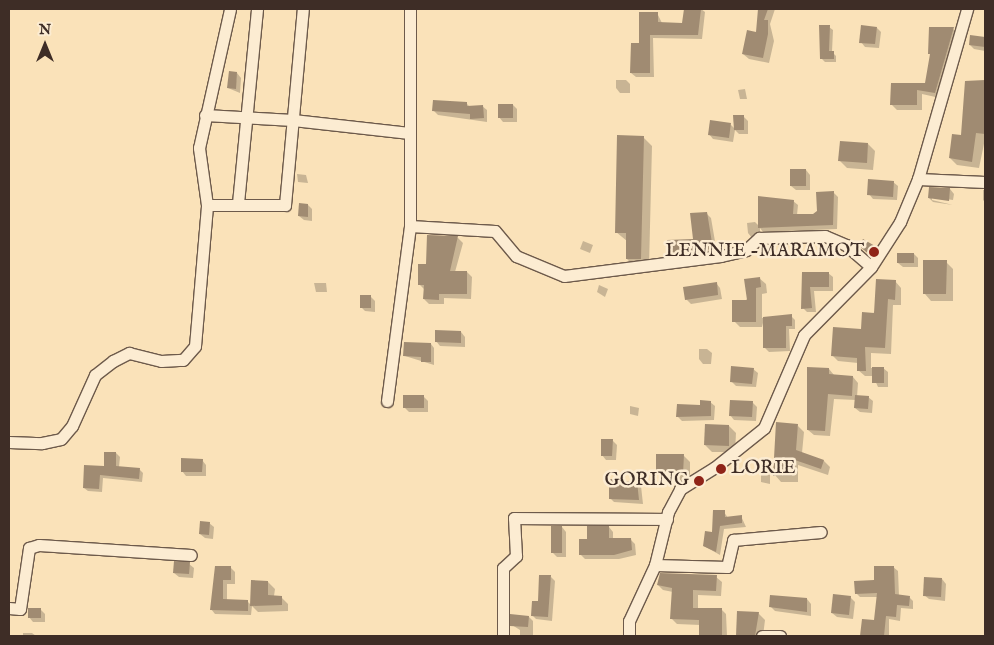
<!DOCTYPE html>
<style>
body{margin:0}
#map{position:relative;width:994px;height:645px;overflow:hidden;background:#fae2b9;font-family:"IM FELL English",serif}
div>[style]{position:absolute}
.shadow>*{inset:0;background:#0003}
.building>*{inset:0;background:#a08b72}
.roads{filter:drop-shadow(1px 0 #6d5a4b) drop-shadow(-1px 0 #6d5a4b) drop-shadow(0 1px #6d5a4b) drop-shadow(0 -1px #6d5a4b)}
.minor>*{height:11px;margin:-5.5px;padding:0 5.5px;transform-origin:5.5px;border-radius:5.5px;background:#fcecd2}
.dots>*{width:14px;height:14px;translate:-50% -50%;box-sizing:border-box;border:2px solid #fcecd2;border-radius:50%}
span{translate:-50% -50%;white-space:nowrap;text-align:center;line-height:1.15;-webkit-text-stroke:5px #fcecd2;paint-order:stroke}
.poi-label{font-size:19px;color:#3e2d26}
.right{translate:-100% -50%;text-align:right}
.left{translate:0 -50%;text-align:left}
.frame{position:absolute;inset:0;border:10px solid #3e2d26;pointer-events:none}
.north{position:absolute;left:20px;top:20px;width:50px;height:50px;-webkit-text-stroke:4px #fcecd2;paint-order:stroke;rotate:0deg;font-size:14px;font-weight:700;line-height:20px;text-align:center;color:#3e2d26}
.north::after{content:'';display:block;margin:auto;width:18px;height:22px;background:#3e2d26;clip-path:polygon(50% 0,100% 100%,50% 72%,0 100%)}
</style>
<div id="map">
<div class="shadow">
<i style="clip-path:polygon(685px 9px,701px 9px,705px 12px,702px 39px,653px 38px,654px 77px,636px 77px,631px 73px,657px 13px,662px 23px,683px 24px)"></i>
<i style="clip-path:polygon(762px 9px,775px 9px,770px 24px,774px 41px,769px 63px,749px 59px,743px 54px,757px 33px)"></i>
<i style="clip-path:polygon(829px 27px,833px 30px,832px 52px,836px 56px,836px 62px,825px 62px,822px 59px)"></i>
<i style="clip-path:polygon(877px 28px,881px 32px,879px 48px,865px 47px,861px 42px)"></i>
<i style="clip-path:polygon(953px 29px,959px 34px,940px 98px,922px 94px,922px 110px,897px 110px,892px 105px,926px 84px,931px 56px,929px 53px)"></i>
<i style="clip-path:polygon(971px 36px,985px 38px,985px 51px,974px 49px,970px 45px)"></i>
<i style="clip-path:polygon(237px 73px,241px 78px,240px 93px,228px 88px)"></i>
<i style="clip-path:polygon(616px 80px,626px 80px,630px 84px,630px 93px,620px 93px,616px 88px)"></i>
<i style="clip-path:polygon(985px 81px,985px 139px,979px 168px,957px 165px,950px 158px,962px 137px,966px 82px)"></i>
<i style="clip-path:polygon(745px 89px,747px 99px,740px 99px,738px 90px)"></i>
<i style="clip-path:polygon(467px 104px,470px 107px,482px 106px,487px 110px,487px 122px,438px 115px,434px 111px)"></i>
<i style="clip-path:polygon(513px 105px,517px 109px,517px 122px,503px 122px,499px 117px)"></i>
<i style="clip-path:polygon(743px 116px,748px 121px,748px 134px,739px 134px,735px 130px,733px 142px,713px 139px,709px 134px,731px 125px,735px 129px)"></i>
<i style="clip-path:polygon(643px 137px,652px 146px,649px 267px,636px 268px,627px 259px,627px 241px,616px 232px)"></i>
<i style="clip-path:polygon(868px 144px,875px 151px,873px 170px,847px 168px,840px 161px)"></i>
<i style="clip-path:polygon(806px 170px,810px 175px,810px 190px,796px 190px,791px 186px)"></i>
<i style="clip-path:polygon(297px 174px,306px 175px,308px 183px,298px 182px)"></i>
<i style="clip-path:polygon(893px 182px,898px 186px,897px 200px,873px 199px,869px 194px)"></i>
<i style="clip-path:polygon(950px 189px,954px 194px,953px 200px,932px 197px,932px 200px,953px 205px,933px 202px,929px 198px)"></i>
<i style="clip-path:polygon(983px 190px,985px 190px,985px 202px,983px 200px)"></i>
<i style="clip-path:polygon(833px 192px,838px 197px,837px 229px,763px 232px,760px 228px,760px 235px,752px 238px,748px 233px,747px 223px,755px 222px,759px 226px,793px 201px,798px 205px,797px 215px,814px 215px)"></i>
<i style="clip-path:polygon(308px 205px,312px 209px,312px 221px,304px 220px,299px 216px)"></i>
<i style="clip-path:polygon(706px 213px,711px 218px,717px 253px,674px 259px,669px 255px,694px 240px)"></i>
<i style="clip-path:polygon(428px 236px,458px 238px,463px 243px,455px 272px,467px 272px,472px 277px,471px 299px,444px 298px,444px 304px,429px 304px,424px 299px,425px 290px,419px 284px,427px 265px)"></i>
<i style="clip-path:polygon(583px 241px,593px 245px,590px 253px,580px 249px)"></i>
<i style="clip-path:polygon(874px 247px,878px 251px,874px 258px,865px 251px)"></i>
<i style="clip-path:polygon(914px 254px,918px 258px,918px 267px,903px 267px,898px 263px)"></i>
<i style="clip-path:polygon(946px 262px,953px 269px,953px 301px,931px 301px,925px 294px)"></i>
<i style="clip-path:polygon(803px 273px,828px 273px,833px 277px,833px 291px,814px 291px,816px 312px,807px 312px,803px 308px)"></i>
<i style="clip-path:polygon(759px 278px,766px 284px,767px 293px,762px 294px,762px 318px,791px 316px,795px 320px,795px 329px,789px 329px,790px 351px,769px 352px,765px 348px,764px 319px,762px 327px,740px 327px,734px 321px)"></i>
<i style="clip-path:polygon(895px 281px,901px 288px,901px 305px,893px 305px,891px 354px,871px 353px,871px 368px,883px 368px,888px 372px,888px 387px,878px 387px,873px 376px,865px 376px,858px 370px,858px 363px,838px 361px,832px 355px,862px 330px)"></i>
<i style="clip-path:polygon(314px 283px,326px 283px,327px 292px,316px 292px)"></i>
<i style="clip-path:polygon(716px 283px,720px 288px,722px 299px,691px 304px,686px 299px)"></i>
<i style="clip-path:polygon(599px 285px,608px 289px,605px 297px,597px 292px)"></i>
<i style="clip-path:polygon(371px 297px,375px 301px,375px 312px,365px 311px,361px 307px)"></i>
<i style="clip-path:polygon(461px 332px,465px 337px,465px 347px,440px 346px,436px 341px)"></i>
<i style="clip-path:polygon(431px 344px,434px 348px,434px 365px,405px 356px)"></i>
<i style="clip-path:polygon(699px 349px,707px 349px,712px 353px,711px 364px,703px 364px,699px 359px)"></i>
<i style="clip-path:polygon(753px 369px,758px 373px,756px 387px,736px 386px,731px 381px)"></i>
<i style="clip-path:polygon(829px 369px,834px 375px,853px 377px,858px 383px,857px 397px,868px 397px,873px 401px,872px 413px,860px 412px,855px 408px,856px 400px,834px 399px,830px 436px,814px 435px,808px 430px)"></i>
<i style="clip-path:polygon(424px 397px,428px 401px,428px 412px,409px 412px,404px 407px)"></i>
<i style="clip-path:polygon(710px 402px,715px 406px,714px 420px,682px 421px,677px 416px)"></i>
<i style="clip-path:polygon(752px 402px,757px 407px,756px 421px,734px 420px,730px 415px)"></i>
<i style="clip-path:polygon(630px 406px,639px 408px,638px 416px,630px 414px)"></i>
<i style="clip-path:polygon(729px 426px,736px 433px,735px 452px,712px 452px,705px 445px)"></i>
<i style="clip-path:polygon(798px 426px,804px 432px,802px 453px,824px 461px,830px 467px,828px 475px,798px 465px,798px 482px,781px 482px,775px 475px)"></i>
<i style="clip-path:polygon(612px 440px,617px 445px,616px 460px,606px 460px,602px 455px)"></i>
<i style="clip-path:polygon(116px 453px,120px 457px,119px 467px,139px 469px,143px 473px,142px 482px,103px 478px,102px 492px,88px 491px,84px 488px)"></i>
<i style="clip-path:polygon(683px 455px,690px 462px,690px 481px,664px 480px,657px 473px)"></i>
<i style="clip-path:polygon(202px 460px,206px 465px,206px 476px,186px 476px,182px 471px)"></i>
<i style="clip-path:polygon(761px 472px,770px 474px,770px 484px,761px 482px)"></i>
<i style="clip-path:polygon(621px 480px,624px 483px,636px 482px,641px 486px,643px 504px,614px 502px,610px 498px)"></i>
<i style="clip-path:polygon(724px 512px,728px 518px,741px 516px,746px 527px,724px 529px,720px 555px,704px 546px)"></i>
<i style="clip-path:polygon(209px 523px,214px 527px,213px 539px,205px 538px,200px 534px)"></i>
<i style="clip-path:polygon(562px 527px,566px 532px,566px 557px,557px 557px,552px 552px)"></i>
<i style="clip-path:polygon(609px 527px,613px 532px,613px 539px,630px 539px,635px 544px,636px 555px,619px 559px,585px 559px,580px 554px,588px 540px)"></i>
<i style="clip-path:polygon(189px 564px,194px 568px,193px 578px,179px 577px,174px 573px)"></i>
<i style="clip-path:polygon(216px 567px,231px 568px,235px 572px,235px 584px,227px 584px,227px 600px,247px 601px,251px 605px,268px 582px,275px 589px,274px 596px,281px 597px,288px 604px,288px 611px,258px 612px,252px 606px,251px 615px,215px 614px,211px 609px)"></i>
<i style="clip-path:polygon(893px 567px,898px 571px,899px 596px,909px 597px,913px 601px,913px 609px,901px 608px,900px 621px,889px 619px,889px 636px,862px 636px,863px 620px,875px 622px,878px 597px,860px 597px,856px 593px)"></i>
<i style="clip-path:polygon(551px 577px,555px 581px,552px 621px,536px 619px,532px 615px)"></i>
<i style="clip-path:polygon(716px 577px,722px 582px,721px 596px,698px 595px,698px 610px,721px 609px,726px 614px,727px 636px,700px 636px,700px 625px,677px 624px,672px 619px,673px 592px,663px 590px,658px 585px)"></i>
<i style="clip-path:polygon(942px 579px,946px 584px,945px 601px,929px 599px,924px 595px)"></i>
<i style="clip-path:polygon(850px 597px,855px 602px,853px 619px,837px 617px,832px 613px)"></i>
<i style="clip-path:polygon(807px 599px,811px 604px,811px 616px,775px 611px,770px 606px)"></i>
<i style="clip-path:polygon(41px 610px,45px 614px,45px 622px,33px 622px,29px 617px)"></i>
<i style="clip-path:polygon(738px 612px,758px 613px,765px 620px,763px 636px,737px 636px)"></i>
<i style="clip-path:polygon(529px 617px,533px 621px,533px 636px,520px 636px,520px 630px,512px 625px)"></i>
<i style="clip-path:polygon(23px 633px,32px 633px,36px 636px,23px 636px)"></i>
</div>
<div class="building">
<i style="clip-path:polygon(684px 9px,701px 9px,698px 35px,650px 35px,650px 73px,630px 73px,631px 43px,639px 43px,639px 12px,658px 12px,658px 22px,682px 23px)"></i>
<i style="clip-path:polygon(758px 9px,768px 9px,764px 20px,768px 20px,768px 34px,763px 58px,742px 54px,747px 30px,756px 32px)"></i>
<i style="clip-path:polygon(819px 25px,830px 25px,829px 51px,834px 51px,834px 59px,820px 59px)"></i>
<i style="clip-path:polygon(861px 25px,877px 27px,875px 44px,859px 43px)"></i>
<i style="clip-path:polygon(929px 27px,954px 27px,935px 93px,917px 90px,917px 105px,890px 105px,891px 83px,925px 83px,930px 54px,928px 54px)"></i>
<i style="clip-path:polygon(970px 35px,985px 37px,985px 47px,969px 45px)"></i>
<i style="clip-path:polygon(229px 71px,237px 72px,236px 89px,227px 88px)"></i>
<i style="clip-path:polygon(985px 80px,985px 134px,976px 133px,972px 162px,949px 158px,952px 134px,961px 135px,965px 81px)"></i>
<i style="clip-path:polygon(433px 100px,467px 102px,467px 106px,483px 105px,484px 118px,470px 119px,470px 114px,432px 111px)"></i>
<i style="clip-path:polygon(498px 104px,513px 104px,513px 118px,498px 118px)"></i>
<i style="clip-path:polygon(733px 115px,744px 115px,744px 130px,734px 130px)"></i>
<i style="clip-path:polygon(710px 120px,731px 123px,729px 138px,708px 135px)"></i>
<i style="clip-path:polygon(617px 135px,644px 136px,641px 259px,626px 259px,626px 233px,615px 233px)"></i>
<i style="clip-path:polygon(840px 141px,868px 143px,867px 163px,838px 161px)"></i>
<i style="clip-path:polygon(790px 169px,806px 169px,806px 186px,790px 186px)"></i>
<i style="clip-path:polygon(868px 179px,894px 181px,893px 197px,867px 195px)"></i>
<i style="clip-path:polygon(929px 187px,950px 188px,949px 201px,928px 198px)"></i>
<i style="clip-path:polygon(834px 191px,833px 225px,758px 228px,758px 196px,794px 200px,793px 214px,813px 214px,817px 211px,816px 192px)"></i>
<i style="clip-path:polygon(299px 203px,308px 204px,308px 217px,298px 216px)"></i>
<i style="clip-path:polygon(707px 212px,713px 249px,668px 255px,667px 240px,693px 239px,690px 213px)"></i>
<i style="clip-path:polygon(427px 235px,458px 236px,450px 271px,467px 271px,467px 294px,439px 294px,439px 300px,423px 299px,424px 285px,418px 285px,418px 264px,426px 264px)"></i>
<i style="clip-path:polygon(863px 239px,875px 246px,870px 255px,859px 246px)"></i>
<i style="clip-path:polygon(897px 253px,914px 253px,914px 263px,897px 263px)"></i>
<i style="clip-path:polygon(923px 260px,947px 260px,946px 294px,923px 294px)"></i>
<i style="clip-path:polygon(802px 272px,829px 272px,829px 287px,810px 287px,812px 308px,801px 309px)"></i>
<i style="clip-path:polygon(760px 277px,761px 287px,756px 288px,756px 322px,732px 322px,732px 300px,747px 300px,744px 279px)"></i>
<i style="clip-path:polygon(876px 279px,896px 280px,895px 300px,888px 299px,885px 348px,865px 347px,866px 371px,857px 371px,857px 358px,831px 356px,833px 327px,861px 329px,862px 312px,874px 313px)"></i>
<i style="clip-path:polygon(717px 282px,718px 295px,685px 300px,683px 287px)"></i>
<i style="clip-path:polygon(360px 295px,371px 295px,371px 308px,360px 308px)"></i>
<i style="clip-path:polygon(792px 314px,792px 326px,786px 326px,786px 348px,763px 348px,763px 317px)"></i>
<i style="clip-path:polygon(435px 330px,461px 331px,461px 343px,435px 342px)"></i>
<i style="clip-path:polygon(404px 342px,431px 343px,431px 362px,421px 362px,421px 357px,403px 356px)"></i>
<i style="clip-path:polygon(731px 366px,754px 368px,752px 384px,730px 382px)"></i>
<i style="clip-path:polygon(807px 367px,829px 368px,829px 374px,853px 376px,852px 396px,828px 394px,825px 431px,807px 430px)"></i>
<i style="clip-path:polygon(872px 367px,884px 367px,884px 383px,872px 383px)"></i>
<i style="clip-path:polygon(403px 395px,424px 395px,424px 408px,403px 408px)"></i>
<i style="clip-path:polygon(855px 395px,869px 396px,868px 409px,854px 408px)"></i>
<i style="clip-path:polygon(700px 400px,711px 401px,711px 416px,676px 417px,677px 404px,700px 405px)"></i>
<i style="clip-path:polygon(730px 400px,753px 401px,752px 417px,729px 416px)"></i>
<i style="clip-path:polygon(776px 422px,798px 424px,796px 450px,824px 460px,821px 469px,792px 459px,792px 476px,773px 476px)"></i>
<i style="clip-path:polygon(705px 424px,729px 425px,729px 446px,704px 445px)"></i>
<i style="clip-path:polygon(601px 439px,613px 439px,612px 456px,601px 456px)"></i>
<i style="clip-path:polygon(104px 452px,116px 452px,116px 466px,140px 468px,139px 479px,100px 475px,99px 489px,83px 488px,84px 465px,104px 466px)"></i>
<i style="clip-path:polygon(656px 454px,684px 454px,683px 474px,656px 474px)"></i>
<i style="clip-path:polygon(181px 458px,203px 459px,202px 472px,181px 472px)"></i>
<i style="clip-path:polygon(609px 479px,621px 479px,621px 482px,637px 481px,639px 500px,609px 499px)"></i>
<i style="clip-path:polygon(713px 510px,725px 510px,725px 517px,742px 515px,742px 523px,720px 526px,716px 552px,703px 546px,705px 531px,712px 532px)"></i>
<i style="clip-path:polygon(200px 521px,210px 522px,209px 535px,199px 534px)"></i>
<i style="clip-path:polygon(551px 526px,562px 526px,562px 553px,551px 553px)"></i>
<i style="clip-path:polygon(587px 526px,609px 526px,609px 538px,631px 538px,632px 550px,614px 555px,579px 555px,579px 539px,587px 539px)"></i>
<i style="clip-path:polygon(174px 561px,190px 562px,189px 574px,173px 573px)"></i>
<i style="clip-path:polygon(215px 566px,231px 566px,231px 580px,223px 580px,223px 599px,248px 600px,248px 611px,210px 610px)"></i>
<i style="clip-path:polygon(874px 566px,894px 566px,895px 594px,910px 596px,909px 606px,897px 605px,896px 617px,886px 616px,884px 636px,860px 636px,862px 619px,874px 620px,877px 593px,855px 594px,854px 581px,874px 580px)"></i>
<i style="clip-path:polygon(660px 573px,717px 575px,716px 591px,693px 590px,693px 608px,722px 608px,722px 636px,699px 636px,699px 620px,670px 619px,672px 588px,657px 585px)"></i>
<i style="clip-path:polygon(539px 575px,551px 575px,548px 617px,531px 616px,532px 601px,538px 601px)"></i>
<i style="clip-path:polygon(924px 577px,942px 578px,941px 597px,923px 596px)"></i>
<i style="clip-path:polygon(251px 580px,268px 581px,268px 595px,282px 596px,282px 605px,250px 606px)"></i>
<i style="clip-path:polygon(833px 594px,851px 596px,849px 615px,831px 613px)"></i>
<i style="clip-path:polygon(770px 595px,807px 598px,807px 612px,769px 607px)"></i>
<i style="clip-path:polygon(28px 608px,41px 608px,41px 618px,28px 618px)"></i>
<i style="clip-path:polygon(737px 611px,759px 612px,755px 636px,736px 636px)"></i>
<i style="clip-path:polygon(510px 614px,529px 616px,528px 627px,510px 626px)"></i>
</div>
<div class="roads">
<div class="minor">
<i style="left:410px;top:9px;width:217px;rotate:90deg"></i>
<i style="left:410px;top:226px;width:85px;rotate:3.4deg"></i>
<i style="left:495px;top:231px;width:33px;rotate:50deg"></i>
<i style="left:516px;top:256px;width:52px;rotate:22.6deg"></i>
<i style="left:564px;top:276px;width:158px;rotate:-7.3deg"></i>
<i style="left:721px;top:256px;width:26px;rotate:-13deg"></i>
<i style="left:746px;top:250px;width:18px;rotate:-43deg"></i>
<i style="left:759px;top:238px;width:66px;rotate:-1.7deg"></i>
<i style="left:825px;top:236px;width:23px;rotate:23deg"></i>
<i style="left:846px;top:245px;width:33px;rotate:41deg"></i>
<i style="left:205px;top:115px;width:88px;rotate:3.3deg"></i>
<i style="left:293px;top:120px;width:117px;rotate:6.4deg"></i>
<i style="left:918px;top:179px;width:67px;rotate:2.6deg"></i>
<i style="left:238px;top:203px;width:195px;rotate:-84.4deg"></i>
<i style="left:207px;top:205px;width:78px"></i>
<i style="left:285px;top:205px;width:197px;rotate:-84.8deg"></i>
<i style="left:387px;top:401px;width:177px;rotate:-82.5deg"></i>
<i style="left:9px;top:442px;width:33px;rotate:2deg"></i>
<i style="left:42px;top:443px;width:19px;rotate:-12deg"></i>
<i style="left:61px;top:439px;width:17px;rotate:-50deg"></i>
<i style="left:72px;top:426px;width:56px;rotate:-65.7deg"></i>
<i style="left:95px;top:375px;width:23px;rotate:-38deg"></i>
<i style="left:113px;top:361px;width:18px;rotate:-27deg"></i>
<i style="left:129px;top:353px;width:33px;rotate:14deg"></i>
<i style="left:161px;top:361px;width:22px;rotate:-3deg"></i>
<i style="left:183px;top:360px;width:18px;rotate:-49deg"></i>
<i style="left:195px;top:346px;width:142px;rotate:-85.1deg"></i>
<i style="left:207px;top:205px;width:58px;rotate:-98deg"></i>
<i style="left:199px;top:148px;width:142px;rotate:-77.4deg"></i>
<i style="left:655px;top:565px;width:72px;rotate:1.6deg"></i>
<i style="left:727px;top:567px;width:28px;rotate:-77deg"></i>
<i style="left:733px;top:540px;width:88px;rotate:-5.2deg"></i>
<i style="left:9px;top:608px;width:11px;rotate:5deg"></i>
<i style="left:20px;top:609px;width:62px;rotate:-81.6deg"></i>
<i style="left:29px;top:548px;width:10px;rotate:-17deg"></i>
<i style="left:39px;top:545px;width:152px;rotate:3.8deg"></i>
<i style="left:503px;top:636px;width:68px;rotate:-90deg"></i>
<i style="left:503px;top:568px;width:18px;rotate:-43deg"></i>
<i style="left:516px;top:556px;width:38px;rotate:-93deg"></i>
<i style="left:514px;top:518px;width:153px;rotate:0.4deg"></i>
<i style="left:629px;top:636px;width:15px;rotate:-90deg"></i>
<i style="left:629px;top:621px;width:62px;rotate:-65.1deg"></i>
<i style="left:655px;top:565px;width:55px;rotate:-76.2deg"></i>
<i style="left:668px;top:512px;width:26px;rotate:-62deg"></i>
<i style="left:680px;top:489px;width:40px;rotate:-32deg"></i>
<i style="left:714px;top:468px;width:64px;rotate:-38.7deg"></i>
<i style="left:764px;top:428px;width:101px;rotate:-66.7deg"></i>
<i style="left:804px;top:335px;width:95px;rotate:-45.4deg"></i>
<i style="left:871px;top:267px;width:54px;rotate:-57.2deg"></i>
<i style="left:900px;top:222px;width:47px;rotate:-67.3deg"></i>
<i style="left:918px;top:179px;width:177px;rotate:-73.9deg"></i>
<i style="left:762px;top:636px;width:18px"></i>
</div>
</div>
<div class="dots">
<i style="left:874px;top:252px;background:#8f2418"></i>
<i style="left:721px;top:469px;background:#8f2418"></i>
<i style="left:699px;top:481px;background:#8f2418"></i>
</div>
<div class="poi-label">
<span class="right" style="left:864px;top:252px">LENNIE -MARAMOT</span>
<span class="left" style="left:731px;top:469px">LORIE</span>
<span class="right" style="left:689px;top:481px">GORING</span>
</div>
<div class="frame"></div>
<div class="north">N</div>
</div>
